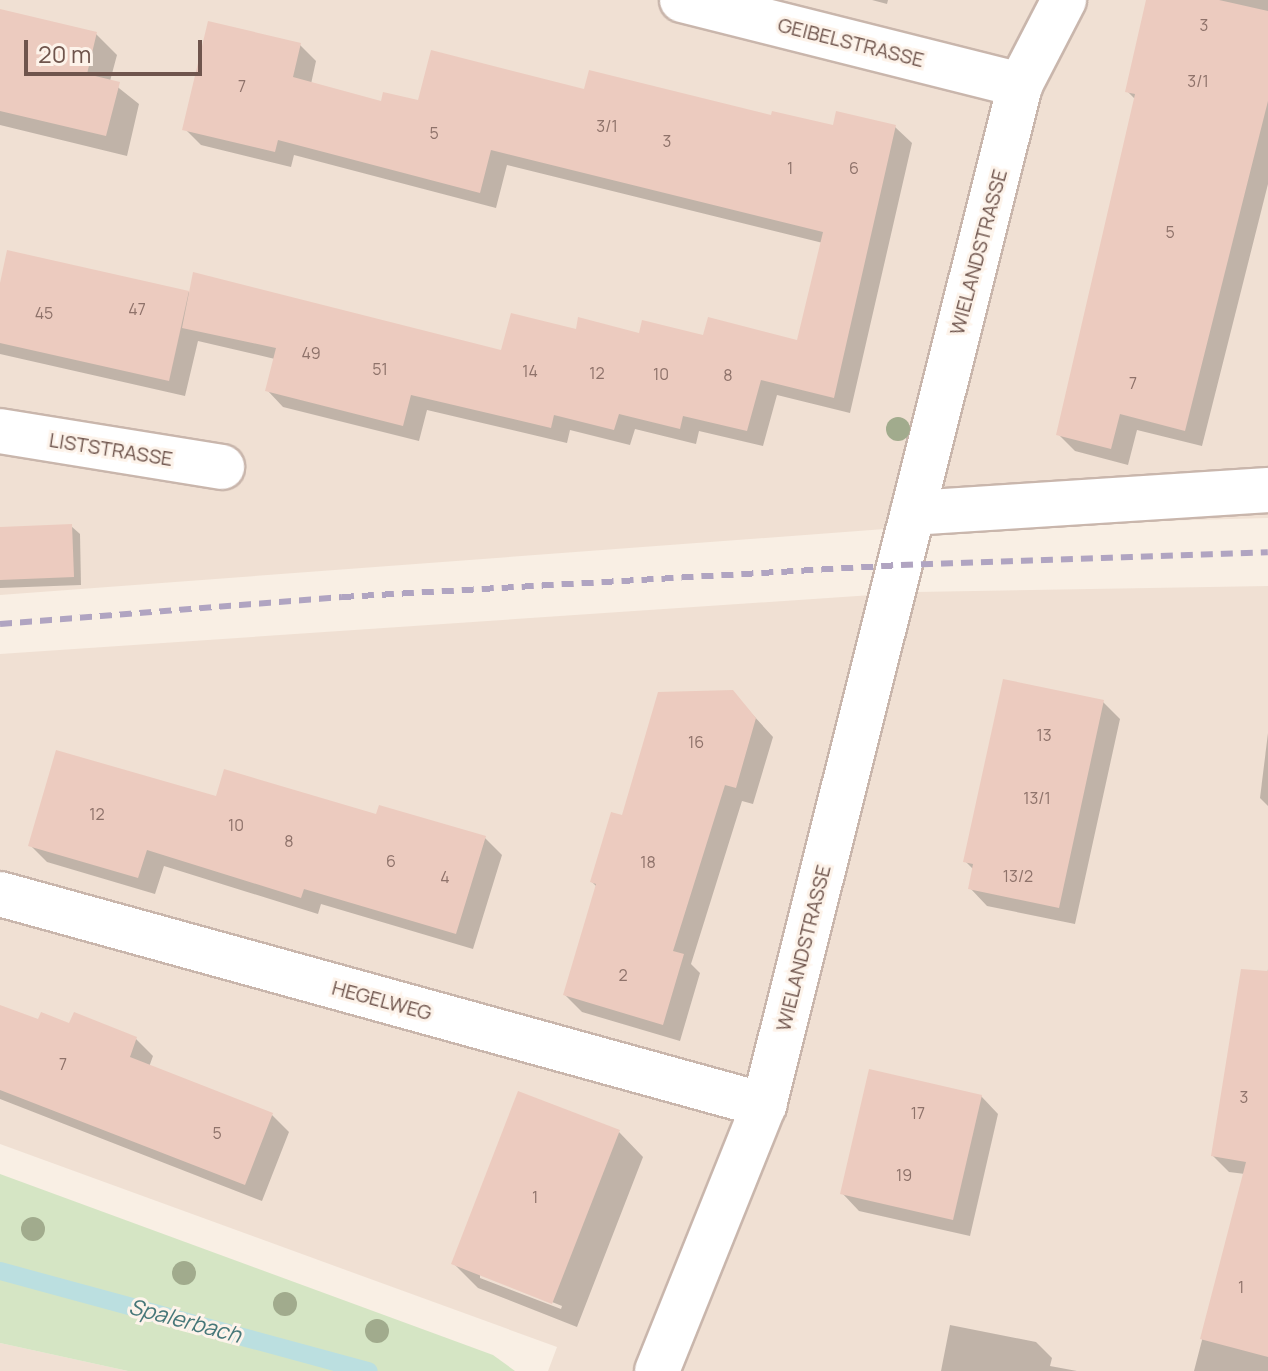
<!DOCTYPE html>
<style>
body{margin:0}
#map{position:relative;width:1268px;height:1371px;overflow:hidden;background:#f9efe4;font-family:Manrope,sans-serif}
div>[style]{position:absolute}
.residential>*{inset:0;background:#f0e0d3}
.green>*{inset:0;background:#d5e5c4}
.shadow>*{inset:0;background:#0003}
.stream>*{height:18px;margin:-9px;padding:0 9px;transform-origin:9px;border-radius:9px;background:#bbdfe0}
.building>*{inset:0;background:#eccbbf}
.roads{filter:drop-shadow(2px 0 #c9b6ac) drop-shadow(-2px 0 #c9b6ac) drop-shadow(0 2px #c9b6ac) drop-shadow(0 -2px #c9b6ac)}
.street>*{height:44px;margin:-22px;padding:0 22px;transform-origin:22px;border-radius:22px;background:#fff}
.rail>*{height:6px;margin-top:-3px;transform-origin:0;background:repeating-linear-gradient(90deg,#b0a4c1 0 12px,transparent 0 20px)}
.trees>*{width:24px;height:24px;margin:-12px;border-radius:50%;background:#a1ab8d}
span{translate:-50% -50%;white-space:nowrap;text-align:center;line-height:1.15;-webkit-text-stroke:6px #fdf3ea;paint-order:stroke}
.number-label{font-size:16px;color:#8e726a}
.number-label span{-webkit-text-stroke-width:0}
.street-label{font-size:20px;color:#6f554d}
.water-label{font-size:22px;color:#467779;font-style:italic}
.scale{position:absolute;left:24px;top:40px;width:178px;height:36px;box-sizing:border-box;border:4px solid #6f554d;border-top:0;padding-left:10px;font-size:24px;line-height:28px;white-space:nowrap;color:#6f554d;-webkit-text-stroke:6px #fdf3ea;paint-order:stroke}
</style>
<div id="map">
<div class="residential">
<i style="clip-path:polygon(0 0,1268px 0,1268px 518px,898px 528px,0 595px)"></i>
<i style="clip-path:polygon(1268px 586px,1268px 1371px,548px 1371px,557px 1347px,0 1144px,0 654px,916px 592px)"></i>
<i style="clip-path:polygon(0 1343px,128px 1371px,0 1371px)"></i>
</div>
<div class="green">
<i style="clip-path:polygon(0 1174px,493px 1355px,515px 1371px,128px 1371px,0 1343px)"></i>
</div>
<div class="shadow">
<i style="clip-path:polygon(872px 0,888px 0,887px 4px)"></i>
<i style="clip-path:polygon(1148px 0,1268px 0,1268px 184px,1202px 446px,1137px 430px,1128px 465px,1075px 451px,1058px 434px,1136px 100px,1127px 91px)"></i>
<i style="clip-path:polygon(0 11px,96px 34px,117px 55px,110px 81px,139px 104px,127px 156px,0 125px)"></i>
<i style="clip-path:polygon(300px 45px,316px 61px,311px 84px,383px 103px,586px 91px,834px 128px,895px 127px,912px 143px,850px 413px,777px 395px,763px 446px,699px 431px,696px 444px,635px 429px,630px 445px,570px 430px,567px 443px,427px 410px,419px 441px,283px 407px,267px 390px,275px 359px,198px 341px,185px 396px,0 354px,0 292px,188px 292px,503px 353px,577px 332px,798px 342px,823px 243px,507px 165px,496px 208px,294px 155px,291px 167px,201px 145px,185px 129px)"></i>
<i style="clip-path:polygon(71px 526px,80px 534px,81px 585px,0 588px,0 529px)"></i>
<i style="clip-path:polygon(732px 692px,773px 737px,753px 804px,742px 801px,691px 964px,700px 973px,680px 1041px,582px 1012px,565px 995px,597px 887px,592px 882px,623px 817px)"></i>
<i style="clip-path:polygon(1103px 702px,1120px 719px,1075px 924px,987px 906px,970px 888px,974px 870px,965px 861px)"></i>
<i style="clip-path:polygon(1268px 733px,1268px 806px,1260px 798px)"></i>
<i style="clip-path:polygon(217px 799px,378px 816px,485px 838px,502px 855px,473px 949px,321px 904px,318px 914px,164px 866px,155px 894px,47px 862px,30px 845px)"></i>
<i style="clip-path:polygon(1268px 969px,1268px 1371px,1194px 1371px,1245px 1174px,1229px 1172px,1213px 1156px,1257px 1037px)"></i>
<i style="clip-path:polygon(0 1018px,136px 1039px,153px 1056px,149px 1067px,272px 1115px,289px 1132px,262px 1201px,0 1099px)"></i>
<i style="clip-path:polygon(981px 1096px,998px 1114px,970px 1236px,859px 1211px,842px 1193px)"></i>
<i style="clip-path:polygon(evenodd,619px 1132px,643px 1157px,577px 1327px,478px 1288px,454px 1264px,619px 1132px,480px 1273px,562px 1306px,561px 1309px,480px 1278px,480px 1273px)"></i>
<i style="clip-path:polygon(950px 1325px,1036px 1342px,1052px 1358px,1050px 1366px,1077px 1371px,941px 1371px)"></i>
</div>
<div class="stream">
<i style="left:0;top:1271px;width:382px;rotate:15.2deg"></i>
</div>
<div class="building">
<i style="clip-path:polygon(1146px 0,1219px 0,1268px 11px,1268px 101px,1185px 431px,1120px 414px,1111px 449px,1056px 435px,1135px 94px,1125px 92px)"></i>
<i style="clip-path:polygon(0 9px,97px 32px,87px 74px,120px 82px,106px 136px,0 111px)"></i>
<i style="clip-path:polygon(208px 21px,301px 43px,293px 77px,381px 101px,383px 92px,418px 100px,431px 50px,584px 89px,589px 70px,771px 115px,772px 111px,833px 125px,836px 111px,896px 125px,834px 398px,761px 380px,747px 431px,683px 416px,680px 429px,619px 414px,614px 430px,554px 415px,551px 428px,411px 395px,403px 426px,265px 391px,276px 348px,182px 328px,193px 272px,501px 350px,511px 313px,576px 329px,578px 317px,639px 333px,642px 320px,703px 335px,708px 317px,797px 340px,823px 232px,491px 150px,480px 193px,278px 140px,275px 152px,182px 130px)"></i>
<i style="clip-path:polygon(7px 250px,189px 291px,169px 381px,0 343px,0 283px)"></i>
<i style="clip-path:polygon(72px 524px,74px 577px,0 580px,0 527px)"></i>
<i style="clip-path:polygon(1003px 679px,1104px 700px,1059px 908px,968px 889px,973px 864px,963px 862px)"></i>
<i style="clip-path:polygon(733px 690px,756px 718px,736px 788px,725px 785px,673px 951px,684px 954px,663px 1025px,563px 995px,596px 884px,590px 882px,611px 812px,622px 815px,658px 692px)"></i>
<i style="clip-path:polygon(56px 750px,216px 796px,224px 769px,376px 814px,379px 805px,486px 836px,456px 934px,304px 889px,301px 898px,147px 850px,138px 878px,28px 846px)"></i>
<i style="clip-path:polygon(1241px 969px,1268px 971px,1268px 1357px,1200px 1339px,1246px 1162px,1211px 1156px)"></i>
<i style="clip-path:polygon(0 1005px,38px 1019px,41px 1012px,69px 1023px,74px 1012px,137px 1037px,130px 1057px,273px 1113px,245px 1185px,0 1090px)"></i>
<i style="clip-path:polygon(869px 1069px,982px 1095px,953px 1220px,840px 1194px)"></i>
<i style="clip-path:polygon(518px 1091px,620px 1130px,552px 1304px,451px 1264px)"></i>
</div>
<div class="roads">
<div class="street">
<i style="left:682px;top:0;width:349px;rotate:14.1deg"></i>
<i style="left:0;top:431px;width:225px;rotate:9.2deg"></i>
<i style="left:913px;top:513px;width:356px;rotate:-3.7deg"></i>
<i style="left:0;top:894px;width:793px;rotate:15.44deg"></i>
<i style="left:657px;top:1371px;width:287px;rotate:-68.1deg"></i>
<i style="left:764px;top:1105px;width:1052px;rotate:-75.91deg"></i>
<i style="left:1020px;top:85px;width:96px;rotate:-62.6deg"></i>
</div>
</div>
<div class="rail">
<i style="left:0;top:624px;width:343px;rotate:-4.5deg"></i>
<i style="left:342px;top:597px;width:560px;rotate:-3.28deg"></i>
<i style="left:901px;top:565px;width:367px;rotate:-2deg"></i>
</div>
<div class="trees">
<i style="left:898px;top:429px"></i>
<i style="left:33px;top:1229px"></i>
<i style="left:184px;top:1273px"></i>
<i style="left:285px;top:1304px"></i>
<i style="left:377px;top:1331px"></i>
</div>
<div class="number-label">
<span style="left:1204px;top:25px">3</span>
<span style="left:1198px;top:81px">3/1</span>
<span style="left:242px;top:86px">7</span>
<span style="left:607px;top:126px">3/1</span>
<span style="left:434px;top:133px">5</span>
<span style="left:667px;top:141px">3</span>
<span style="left:790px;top:168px">1</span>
<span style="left:854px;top:168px">6</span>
<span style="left:1170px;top:232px">5</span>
<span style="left:137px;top:309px">47</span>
<span style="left:44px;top:313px">45</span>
<span style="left:311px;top:353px">49</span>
<span style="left:380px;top:369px">51</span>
<span style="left:530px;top:371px">14</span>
<span style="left:597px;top:373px">12</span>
<span style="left:661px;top:374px">10</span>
<span style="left:728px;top:375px">8</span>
<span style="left:1133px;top:383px">7</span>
<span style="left:1044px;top:735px">13</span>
<span style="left:696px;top:742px">16</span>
<span style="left:1037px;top:798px">13/1</span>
<span style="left:97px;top:814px">12</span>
<span style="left:236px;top:825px">10</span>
<span style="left:289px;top:841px">8</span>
<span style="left:391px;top:861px">6</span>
<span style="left:648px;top:862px">18</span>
<span style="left:1018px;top:876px">13/2</span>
<span style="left:445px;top:877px">4</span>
<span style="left:623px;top:975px">2</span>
<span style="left:63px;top:1064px">7</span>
<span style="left:1244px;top:1097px">3</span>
<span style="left:918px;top:1113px">17</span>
<span style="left:217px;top:1133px">5</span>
<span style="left:904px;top:1175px">19</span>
<span style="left:535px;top:1197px">1</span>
<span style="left:1241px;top:1287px">1</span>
</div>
<div class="street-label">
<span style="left:851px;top:42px;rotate:14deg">GEIBELSTRASSE</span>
<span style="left:978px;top:252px;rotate:-75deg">WIELANDSTRASSE</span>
<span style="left:111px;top:449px;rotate:9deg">LISTSTRASSE</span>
<span style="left:803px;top:948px;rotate:-76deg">WIELANDSTRASSE</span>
<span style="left:382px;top:1000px;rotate:15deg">HEGELWEG</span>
</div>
<div class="water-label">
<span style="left:185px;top:1321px;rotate:15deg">Spalerbach</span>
</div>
<div class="scale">20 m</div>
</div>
